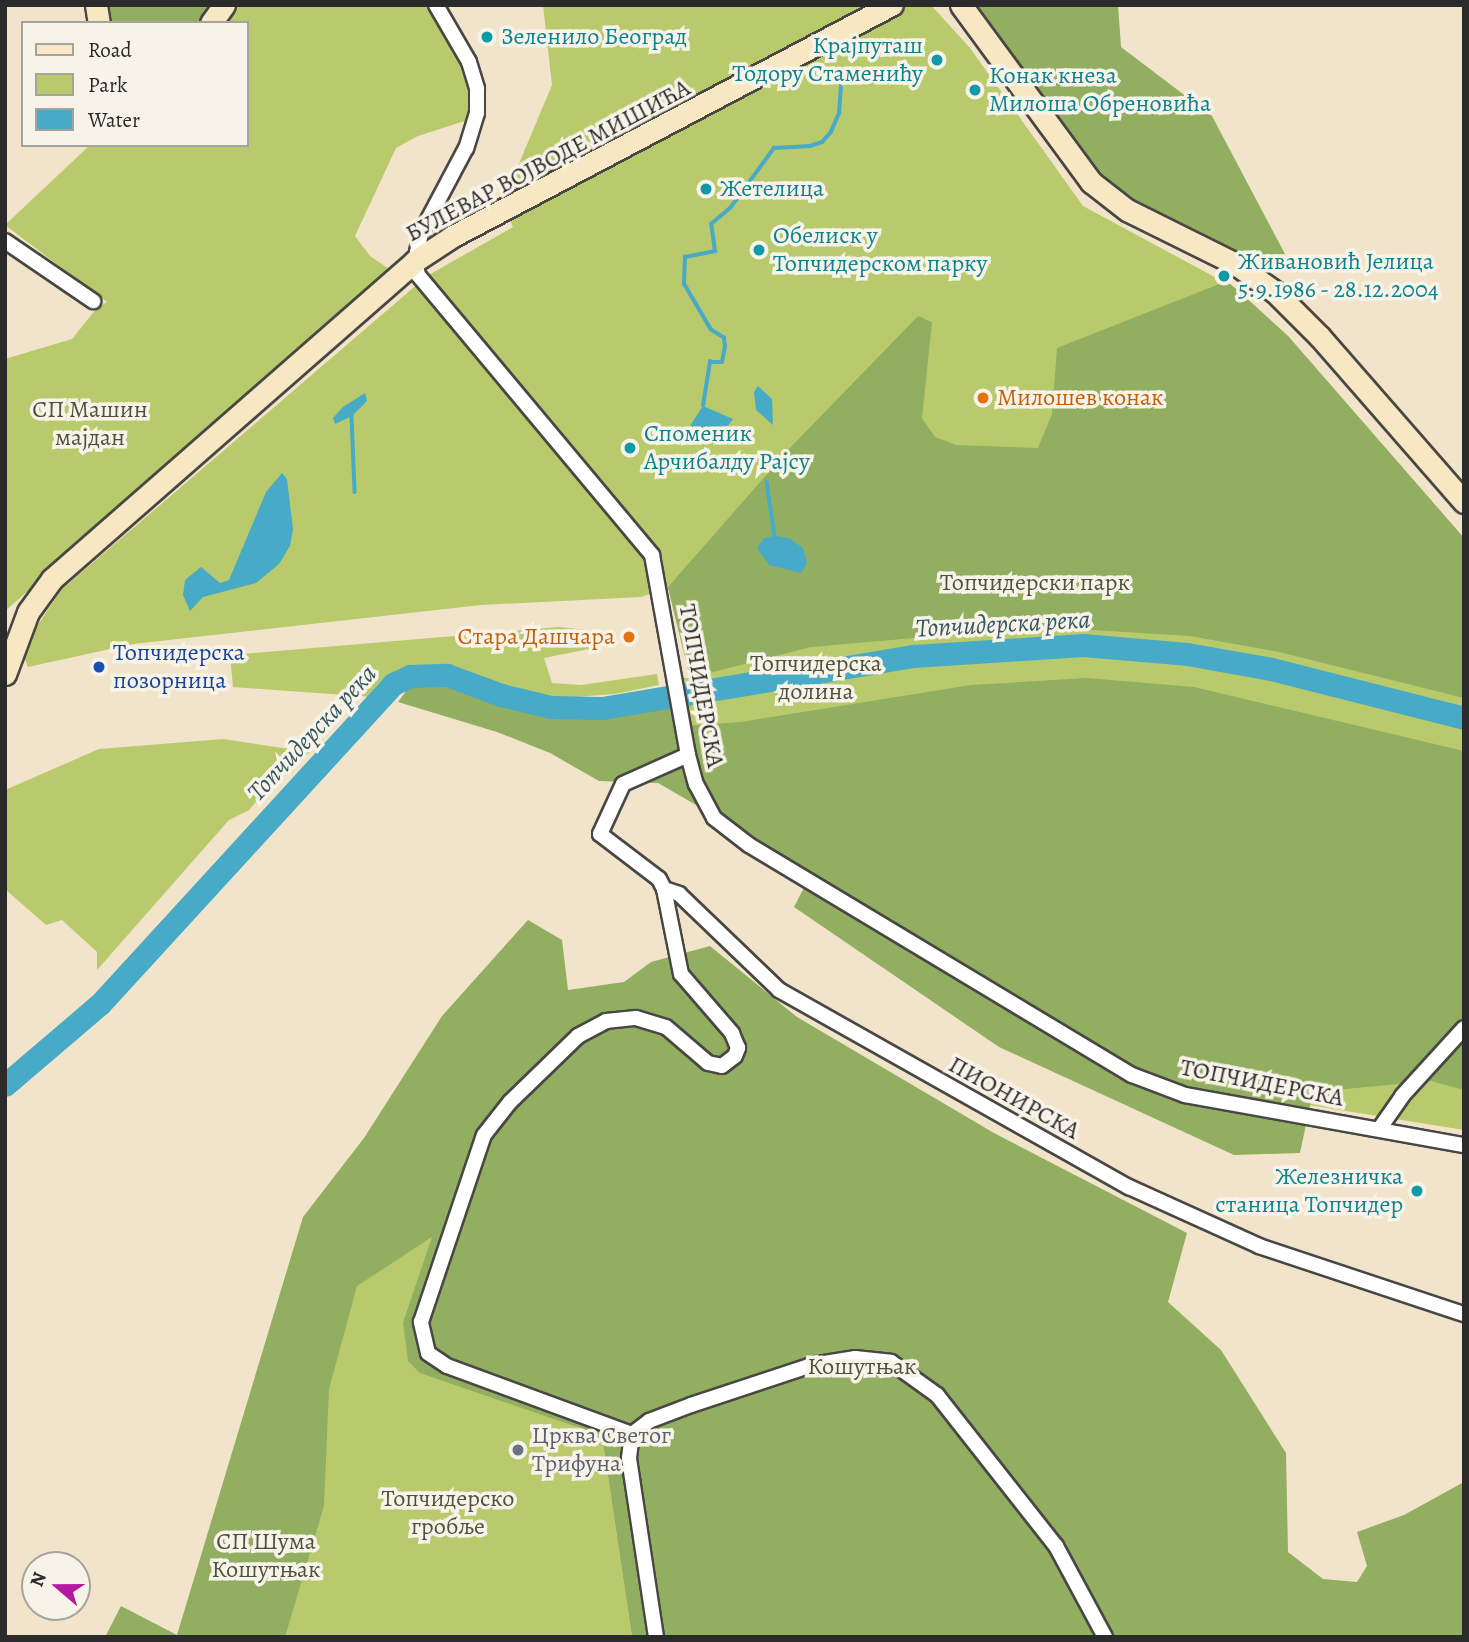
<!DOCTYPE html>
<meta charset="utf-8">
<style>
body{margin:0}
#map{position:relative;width:1469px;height:1642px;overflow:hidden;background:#f2e4ca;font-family:Alegreya,serif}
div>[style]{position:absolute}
.green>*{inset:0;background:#b9ca6d}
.forest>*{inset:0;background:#92ae60}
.water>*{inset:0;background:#47aac6}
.stream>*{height:3.5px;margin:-1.75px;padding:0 1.75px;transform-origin:1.75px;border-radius:1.75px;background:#47aac6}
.river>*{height:23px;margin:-11.5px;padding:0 11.5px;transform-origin:11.5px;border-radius:11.5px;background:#47aac6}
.roads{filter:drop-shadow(2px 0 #494743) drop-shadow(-2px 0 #494743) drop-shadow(0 2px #494743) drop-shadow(0 -2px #494743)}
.street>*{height:14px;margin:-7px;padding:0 7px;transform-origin:7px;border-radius:7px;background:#fff}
.secondary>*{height:21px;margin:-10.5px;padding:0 10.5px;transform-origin:10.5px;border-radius:10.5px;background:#f7e8c3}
.dots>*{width:19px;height:19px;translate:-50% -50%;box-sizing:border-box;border:4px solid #f7f3e8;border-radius:50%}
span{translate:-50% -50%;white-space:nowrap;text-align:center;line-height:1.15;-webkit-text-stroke:7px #f7f3e8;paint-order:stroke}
.culture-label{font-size:24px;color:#0d838f}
.left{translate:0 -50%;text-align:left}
.right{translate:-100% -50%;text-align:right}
.street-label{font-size:24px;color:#2b2b2b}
.food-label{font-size:24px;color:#c56008}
.park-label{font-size:24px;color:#4e533c}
.transit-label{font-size:24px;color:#164399}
.worship-label{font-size:24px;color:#5b616d}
.water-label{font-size:26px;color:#355761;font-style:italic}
.frame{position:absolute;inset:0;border:7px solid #2b2b2b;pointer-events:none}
.legend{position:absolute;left:21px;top:21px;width:228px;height:126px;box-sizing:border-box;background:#f7f3e8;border:2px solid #a5a39c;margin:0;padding:9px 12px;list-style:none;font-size:21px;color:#2b2b2b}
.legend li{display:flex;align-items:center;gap:14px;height:35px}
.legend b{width:35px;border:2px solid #a5a39c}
.north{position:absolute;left:21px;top:1551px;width:70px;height:70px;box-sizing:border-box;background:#f7f3e8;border:2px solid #a5a39c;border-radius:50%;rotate:290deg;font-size:19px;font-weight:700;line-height:28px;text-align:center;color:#2b2b2b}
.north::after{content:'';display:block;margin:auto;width:24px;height:32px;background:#b5179e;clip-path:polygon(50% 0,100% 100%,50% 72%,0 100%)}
</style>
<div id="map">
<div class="green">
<i style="clip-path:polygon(231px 5px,426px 5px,461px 64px,469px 91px,468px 120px,418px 136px,396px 148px,355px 236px,370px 256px,392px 271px,5px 611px,5px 359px,72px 339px,97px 308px,107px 302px,5px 225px,90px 145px,247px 145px,247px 23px,219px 23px)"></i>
<i style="clip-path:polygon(543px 5px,931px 5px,970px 48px,1083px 206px,1237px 289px,1288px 336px,1464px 538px,1464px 1130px,1228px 1092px,683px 726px,675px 678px,690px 678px,668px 588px,641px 597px,481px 605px,133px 644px,28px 667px,24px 657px,29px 638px,61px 590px,427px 276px,513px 227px,502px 204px,552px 85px)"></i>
<i style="clip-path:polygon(559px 627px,598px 631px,599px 647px,544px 658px,552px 683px,581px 685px,657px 674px,659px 685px,615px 694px,547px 699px,499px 688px,452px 670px,425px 666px,397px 674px,373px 697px,233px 687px,230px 655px)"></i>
<i style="clip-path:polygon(223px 739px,310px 752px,276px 779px,249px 810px,229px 820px,97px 970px,97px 952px,62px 920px,46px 925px,5px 889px,5px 790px,99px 749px)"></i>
<i style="clip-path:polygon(433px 1236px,403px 1322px,603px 1443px,632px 1637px,194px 1637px,305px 1291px,405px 1254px)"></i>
</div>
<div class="forest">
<i style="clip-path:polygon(100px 5px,211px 5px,199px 23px,103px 23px)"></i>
<i style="clip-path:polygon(968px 5px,1118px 5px,1121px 47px,1212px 116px,1285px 254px,1250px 257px,1136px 202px,1101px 174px)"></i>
<i style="clip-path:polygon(1227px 281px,1288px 336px,1464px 538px,1464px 698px,1279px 652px,1190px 636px,1042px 627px,811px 647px,690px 678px,668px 587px,790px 448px,918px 316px,932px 322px,922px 418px,935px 437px,956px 445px,1038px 448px,1052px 414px,1057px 348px)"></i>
<i style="clip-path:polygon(1087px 678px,1194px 687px,1464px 751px,1464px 1090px,1431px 1081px,1313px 1092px,1300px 1153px,1234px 1155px,999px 1047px,794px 907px,812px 872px,658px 783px,599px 781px,550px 753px,497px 732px,398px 702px,415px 679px,445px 681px,527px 709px,601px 713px,667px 706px,684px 726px,741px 722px,971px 685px)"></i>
<i style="clip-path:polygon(528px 920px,562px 940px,568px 990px,624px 982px,651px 962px,710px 946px,797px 1017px,994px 1133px,1187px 1233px,1168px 1302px,1221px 1350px,1286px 1453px,1288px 1552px,1323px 1579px,1357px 1582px,1367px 1566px,1357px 1532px,1404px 1515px,1464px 1482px,1464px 1637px,632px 1637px,603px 1443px,589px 1431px,420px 1373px,408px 1361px,403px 1322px,432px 1237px,357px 1286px,329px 1389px,324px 1506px,285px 1637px,105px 1637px,121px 1606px,177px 1635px,303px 1217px,364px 1138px,442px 1016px)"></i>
</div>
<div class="water">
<i style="clip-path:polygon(758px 386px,772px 399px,773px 425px,756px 410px,754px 392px)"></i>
<i style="clip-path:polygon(365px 393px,367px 401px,352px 416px,335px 424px,333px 418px,343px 407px)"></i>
<i style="clip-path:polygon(703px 406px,733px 419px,718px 439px,705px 437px,700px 429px,690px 426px)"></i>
<i style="clip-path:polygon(282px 473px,287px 479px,293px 529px,290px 546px,279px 564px,256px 583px,203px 597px,190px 611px,183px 595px,185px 580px,201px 567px,220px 583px,229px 580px,266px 492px)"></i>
<i style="clip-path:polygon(775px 536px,789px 538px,803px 548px,807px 563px,801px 573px,769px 565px,757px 548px,764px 538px)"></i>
</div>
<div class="stream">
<i style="left:703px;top:406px;width:45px;rotate:-81deg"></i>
<i style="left:710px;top:362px;width:12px"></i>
<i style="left:722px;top:362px;width:15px;rotate:-79deg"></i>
<i style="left:725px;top:347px;width:9px;rotate:-96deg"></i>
<i style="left:724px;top:338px;width:15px;rotate:-148deg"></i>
<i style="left:711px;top:330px;width:53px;rotate:-120.4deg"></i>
<i style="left:684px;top:284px;width:27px;rotate:-88deg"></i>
<i style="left:685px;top:257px;width:31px;rotate:-11deg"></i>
<i style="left:715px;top:251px;width:27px;rotate:-98deg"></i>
<i style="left:711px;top:224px;width:26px;rotate:-40deg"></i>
<i style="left:731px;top:207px;width:73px;rotate:-53.9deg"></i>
<i style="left:774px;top:148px;width:36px;rotate:-3deg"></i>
<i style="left:810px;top:146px;width:13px;rotate:-18deg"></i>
<i style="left:822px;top:142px;width:13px;rotate:-48deg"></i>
<i style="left:831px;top:132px;width:21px;rotate:-67deg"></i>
<i style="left:839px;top:113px;width:40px;rotate:-85.7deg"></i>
<i style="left:352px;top:416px;width:76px;rotate:87.7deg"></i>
<i style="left:767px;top:482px;width:55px;rotate:81.6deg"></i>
</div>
<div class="river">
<i style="left:5px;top:1085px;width:125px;rotate:-40.5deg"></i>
<i style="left:100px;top:1004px;width:434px;rotate:-47.5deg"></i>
<i style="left:393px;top:684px;width:19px;rotate:-25deg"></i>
<i style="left:410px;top:676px;width:37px;rotate:-2deg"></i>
<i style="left:447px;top:675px;width:58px;rotate:20.3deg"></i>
<i style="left:501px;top:695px;width:51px;rotate:13.5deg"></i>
<i style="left:551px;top:707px;width:51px;rotate:1.1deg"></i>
<i style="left:602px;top:708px;width:316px;rotate:-9.5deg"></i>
<i style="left:914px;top:656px;width:169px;rotate:-3.7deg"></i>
<i style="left:1083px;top:645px;width:104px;rotate:4.9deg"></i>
<i style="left:1187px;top:654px;width:85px;rotate:10.1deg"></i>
<i style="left:1271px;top:669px;width:199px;rotate:14.2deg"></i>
</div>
<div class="roads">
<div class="street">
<i style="left:436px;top:5px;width:66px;rotate:59.9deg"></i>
<i style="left:469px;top:62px;width:28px;rotate:73deg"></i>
<i style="left:477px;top:89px;width:24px;rotate:90deg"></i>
<i style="left:477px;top:113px;width:37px;rotate:107deg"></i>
<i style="left:466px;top:148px;width:96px;rotate:117.9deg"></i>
<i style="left:421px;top:233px;width:29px;rotate:102deg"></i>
<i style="left:415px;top:261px;width:14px;rotate:78deg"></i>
<i style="left:418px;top:275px;width:365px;rotate:50.1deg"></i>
<i style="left:652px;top:555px;width:203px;rotate:79.8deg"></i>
<i style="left:688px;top:755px;width:30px;rotate:75deg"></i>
<i style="left:696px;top:784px;width:38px;rotate:62deg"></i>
<i style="left:714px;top:818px;width:44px;rotate:37.6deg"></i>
<i style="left:749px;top:845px;width:447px;rotate:31deg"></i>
<i style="left:1132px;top:1075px;width:57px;rotate:20.7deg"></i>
<i style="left:1185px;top:1095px;width:283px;rotate:10.2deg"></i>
<i style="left:5px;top:241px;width:107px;rotate:34.3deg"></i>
<i style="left:688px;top:755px;width:71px;rotate:156deg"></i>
<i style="left:623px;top:784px;width:55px;rotate:114.7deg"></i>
<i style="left:600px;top:834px;width:74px;rotate:37.3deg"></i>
<i style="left:659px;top:879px;width:11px;rotate:63deg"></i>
<i style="left:664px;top:889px;width:16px;rotate:18deg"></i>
<i style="left:679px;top:894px;width:139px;rotate:43.8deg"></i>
<i style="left:779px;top:990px;width:402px;rotate:29.4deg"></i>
<i style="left:1129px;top:1187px;width:143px;rotate:24.4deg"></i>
<i style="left:1259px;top:1246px;width:216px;rotate:18.4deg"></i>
<i style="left:1380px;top:1128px;width:39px;rotate:-55deg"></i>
<i style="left:1402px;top:1096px;width:92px;rotate:-47.6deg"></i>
<i style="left:632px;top:1434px;width:197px;rotate:-159.8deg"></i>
<i style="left:447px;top:1366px;width:23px;rotate:-146deg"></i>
<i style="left:428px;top:1353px;width:32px;rotate:-103deg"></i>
<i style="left:421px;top:1322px;width:197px;rotate:-71.4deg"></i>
<i style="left:484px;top:1135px;width:42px;rotate:-51.8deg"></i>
<i style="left:510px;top:1102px;width:95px;rotate:-44.1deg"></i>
<i style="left:578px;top:1036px;width:32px;rotate:-28deg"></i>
<i style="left:606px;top:1021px;width:30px;rotate:-6deg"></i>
<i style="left:636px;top:1018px;width:31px;rotate:17deg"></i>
<i style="left:666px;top:1027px;width:55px;rotate:40.6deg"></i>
<i style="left:708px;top:1063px;width:14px;rotate:12deg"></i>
<i style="left:722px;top:1066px;width:16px;rotate:-38deg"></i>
<i style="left:735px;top:1056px;width:9px;rotate:-69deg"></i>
<i style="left:738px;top:1048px;width:16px;rotate:-112deg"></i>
<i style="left:732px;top:1033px;width:78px;rotate:-130.8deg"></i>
<i style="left:681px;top:974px;width:87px;rotate:-101.3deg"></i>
<i style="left:656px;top:1637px;width:181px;rotate:-98.6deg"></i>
<i style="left:629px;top:1458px;width:24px;rotate:-83deg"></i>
<i style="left:632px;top:1434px;width:21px;rotate:-37deg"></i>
<i style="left:649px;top:1421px;width:45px;rotate:-20.9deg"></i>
<i style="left:691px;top:1405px;width:127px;rotate:-18.3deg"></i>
<i style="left:812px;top:1365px;width:44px;rotate:-9.2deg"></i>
<i style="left:855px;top:1358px;width:36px;rotate:6deg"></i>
<i style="left:891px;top:1362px;width:57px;rotate:35.7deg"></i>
<i style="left:937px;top:1395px;width:192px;rotate:51.8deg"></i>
<i style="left:1056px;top:1546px;width:103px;rotate:61.7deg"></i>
</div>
<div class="secondary">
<i style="left:96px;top:5px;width:18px;rotate:81deg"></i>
<i style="left:961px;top:5px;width:220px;rotate:53.7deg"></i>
<i style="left:1091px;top:182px;width:46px;rotate:37.9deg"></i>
<i style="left:1127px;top:210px;width:119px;rotate:26.4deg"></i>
<i style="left:1234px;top:263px;width:50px;rotate:35.3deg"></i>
<i style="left:1275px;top:292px;width:64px;rotate:45deg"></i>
<i style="left:1320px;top:337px;width:219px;rotate:48.9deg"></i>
<i style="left:211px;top:23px;width:22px;rotate:-54deg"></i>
<i style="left:5px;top:674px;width:66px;rotate:-69.6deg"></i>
<i style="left:28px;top:612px;width:41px;rotate:-54deg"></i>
<i style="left:52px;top:579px;width:483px;rotate:-41.2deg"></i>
<i style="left:415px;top:261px;width:45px;rotate:-33.3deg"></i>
<i style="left:453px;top:236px;width:496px;rotate:-27.8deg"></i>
</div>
</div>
<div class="dots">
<i style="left:487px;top:37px;background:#0f9aa8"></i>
<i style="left:937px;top:60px;background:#0f9aa8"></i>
<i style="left:975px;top:90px;background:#0f9aa8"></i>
<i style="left:706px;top:189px;background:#0f9aa8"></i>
<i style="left:759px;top:250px;background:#0f9aa8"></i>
<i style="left:1224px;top:276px;background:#0f9aa8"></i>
<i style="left:983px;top:398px;background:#e8710a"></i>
<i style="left:630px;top:448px;background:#0f9aa8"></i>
<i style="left:629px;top:637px;background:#e8710a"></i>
<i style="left:99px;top:667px;background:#1a4fb4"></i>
<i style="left:1417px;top:1191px;background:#0f9aa8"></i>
<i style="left:518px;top:1450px;background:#6b7280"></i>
</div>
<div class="culture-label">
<span class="left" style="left:501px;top:37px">Зеленило Београд</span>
<span class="right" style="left:923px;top:60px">Крајпуташ<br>Тодору Стаменићу</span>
<span class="left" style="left:989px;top:90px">Конак кнеза<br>Милоша Обреновића</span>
<span class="left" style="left:720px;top:189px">Жетелица</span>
<span class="left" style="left:773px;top:250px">Обелиск у<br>Топчидерском парку</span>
<span class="left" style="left:1238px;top:276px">Живановић Јелица<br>5.9.1986 - 28.12.2004</span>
<span class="left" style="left:644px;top:448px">Споменик<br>Арчибалду Рајсу</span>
<span class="right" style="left:1403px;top:1191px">Железничка<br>станица Топчидер</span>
</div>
<div class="street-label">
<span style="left:548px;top:161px;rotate:-28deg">БУЛЕВАР ВОЈВОДЕ МИШИЋА</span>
<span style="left:701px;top:686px;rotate:80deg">ТОПЧИДЕРСКА</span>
<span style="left:1262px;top:1083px;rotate:11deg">ТОПЧИДЕРСКА</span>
<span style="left:1014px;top:1098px;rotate:29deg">ПИОНИРСКА</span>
</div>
<div class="food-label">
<span class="left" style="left:997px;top:398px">Милошев конак</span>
<span class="right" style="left:615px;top:637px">Стара Дашчара</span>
</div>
<div class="park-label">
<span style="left:90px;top:424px">СП Машин<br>мајдан</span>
<span style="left:1035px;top:583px">Топчидерски парк</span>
<span style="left:816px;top:678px">Топчидерска<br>долина</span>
<span style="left:862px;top:1367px">Кошутњак</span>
<span style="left:448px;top:1513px">Топчидерско<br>гробље</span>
<span style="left:266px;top:1556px">СП Шума<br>Кошутњак</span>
</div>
<div class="transit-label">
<span class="left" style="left:113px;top:667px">Топчидерска<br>позорница</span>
</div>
<div class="worship-label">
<span class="left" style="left:532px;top:1450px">Црква Светог<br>Трифуна</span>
</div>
<div class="water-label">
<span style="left:1003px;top:624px;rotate:-3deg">Топчидерска река</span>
<span style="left:312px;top:733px;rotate:-47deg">Топчидерска река</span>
</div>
<div class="frame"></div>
<ul class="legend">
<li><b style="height:9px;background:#f7e8c3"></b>Road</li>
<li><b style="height:19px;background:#b9ca6d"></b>Park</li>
<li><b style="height:19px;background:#47aac6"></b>Water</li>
</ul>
<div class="north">N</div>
</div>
